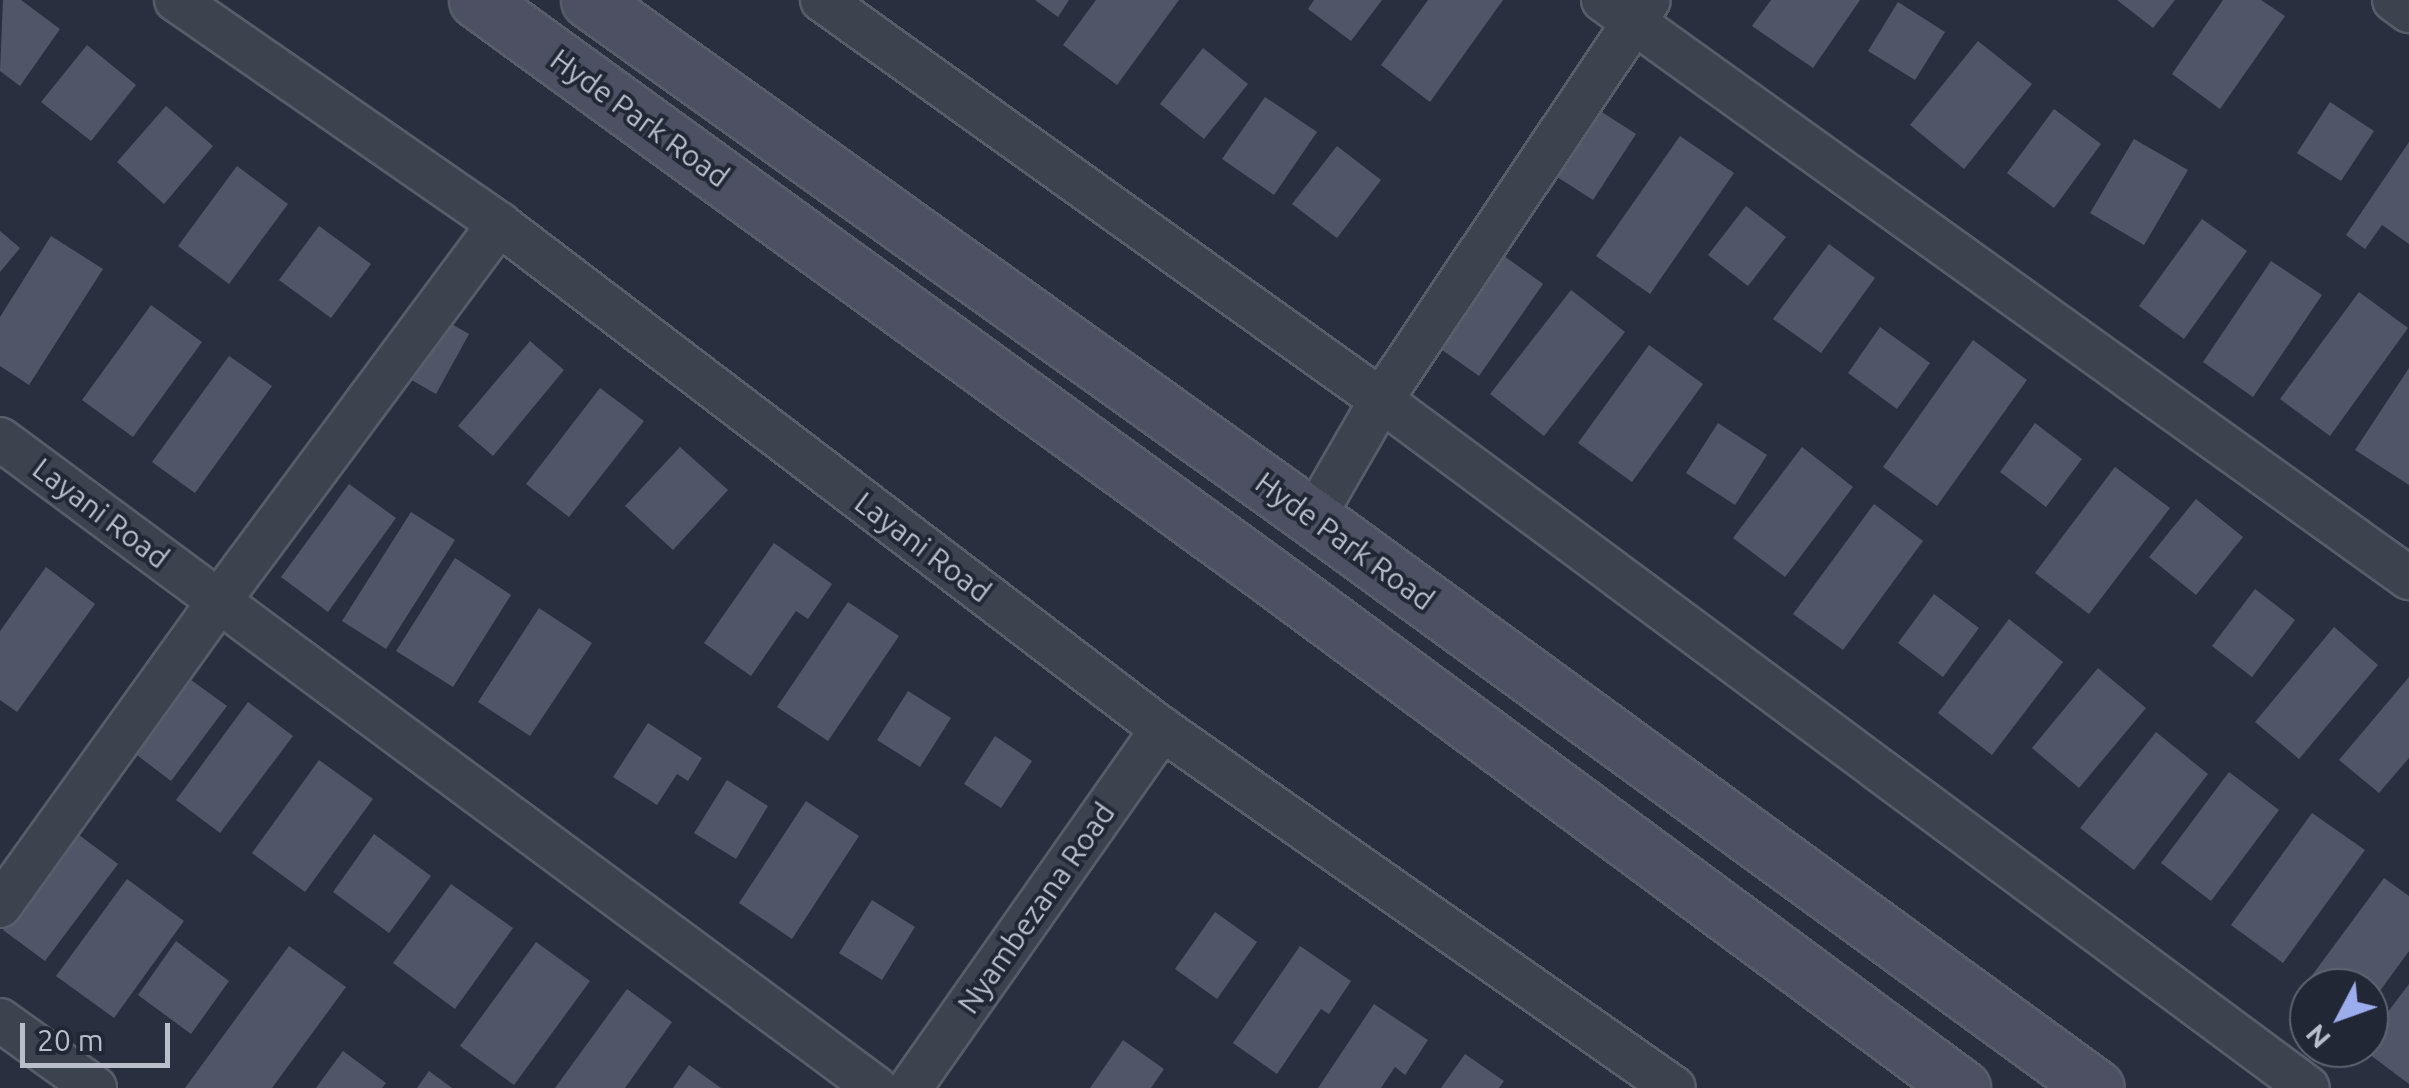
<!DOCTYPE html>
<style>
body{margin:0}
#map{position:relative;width:2409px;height:1088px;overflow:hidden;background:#2a2f3f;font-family:Ubuntu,sans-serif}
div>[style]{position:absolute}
.building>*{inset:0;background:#505668}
.roads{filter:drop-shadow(2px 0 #585d6a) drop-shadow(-2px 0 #585d6a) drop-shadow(0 2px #585d6a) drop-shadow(0 -2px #585d6a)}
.street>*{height:42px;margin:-21px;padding:0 21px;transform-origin:21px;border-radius:21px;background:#3d424f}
.secondary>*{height:55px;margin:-27.5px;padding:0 27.5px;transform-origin:27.5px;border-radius:27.5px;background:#4c5062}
span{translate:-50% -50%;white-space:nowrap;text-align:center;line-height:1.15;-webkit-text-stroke:8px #222735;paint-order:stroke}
.street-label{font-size:30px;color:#babdca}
.north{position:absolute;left:2289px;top:968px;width:100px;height:100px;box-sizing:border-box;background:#222735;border:2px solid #5f6371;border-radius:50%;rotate:229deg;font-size:28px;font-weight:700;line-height:40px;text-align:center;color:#babdca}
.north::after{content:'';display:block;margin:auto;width:35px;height:45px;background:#9caded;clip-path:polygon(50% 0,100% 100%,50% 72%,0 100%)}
.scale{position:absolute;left:20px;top:1023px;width:150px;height:45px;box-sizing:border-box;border:5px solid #babdca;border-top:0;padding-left:12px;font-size:30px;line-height:35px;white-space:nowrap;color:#babdca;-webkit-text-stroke:8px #222735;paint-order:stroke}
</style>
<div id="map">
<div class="building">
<i style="clip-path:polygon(3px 0,21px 0,60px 29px,20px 86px,0 71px)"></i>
<i style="clip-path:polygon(1035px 0,1069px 0,1058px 17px)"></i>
<i style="clip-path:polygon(1096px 0,1179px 0,1117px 85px,1063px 45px)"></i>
<i style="clip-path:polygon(1314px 0,1382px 0,1351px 41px,1308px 9px)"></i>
<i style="clip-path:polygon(1428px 0,1503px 0,1430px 102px,1381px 65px)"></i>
<i style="clip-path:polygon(1771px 0,1860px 0,1813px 68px,1752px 26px)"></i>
<i style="clip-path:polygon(2117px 0,2175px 0,2153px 28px)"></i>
<i style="clip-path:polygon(2223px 0,2261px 0,2285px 16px,2220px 109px,2172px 74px)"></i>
<i style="clip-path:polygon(1898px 2px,1945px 32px,1915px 80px,1868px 51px)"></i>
<i style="clip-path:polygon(1978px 41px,2032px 84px,1964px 169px,1910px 125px)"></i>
<i style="clip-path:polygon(87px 45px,136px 85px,91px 141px,41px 102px)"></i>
<i style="clip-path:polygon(1203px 48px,1248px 84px,1204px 139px,1160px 104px)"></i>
<i style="clip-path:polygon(1265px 97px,1317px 132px,1274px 195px,1222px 159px)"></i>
<i style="clip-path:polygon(2330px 102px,2374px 131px,2341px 181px,2297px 153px)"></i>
<i style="clip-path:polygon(166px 106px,213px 146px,164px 204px,117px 162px)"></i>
<i style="clip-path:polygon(1597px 109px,1636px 134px,1593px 200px,1554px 175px)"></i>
<i style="clip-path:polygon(2054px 109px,2101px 144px,2054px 208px,2007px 173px)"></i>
<i style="clip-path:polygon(1680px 136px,1734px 173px,1650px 294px,1596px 256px)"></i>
<i style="clip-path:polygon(2134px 139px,2188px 170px,2144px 245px,2090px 213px)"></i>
<i style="clip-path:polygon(2409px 142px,2409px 244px,2382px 225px,2365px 249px,2346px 235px)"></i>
<i style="clip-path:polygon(1337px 146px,1381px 180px,1337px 238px,1292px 204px)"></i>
<i style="clip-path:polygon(237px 166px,288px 204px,229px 284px,178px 246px)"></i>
<i style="clip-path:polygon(1746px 206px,1786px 237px,1748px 286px,1708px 255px)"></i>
<i style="clip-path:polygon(2202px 219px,2247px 251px,2184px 339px,2139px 306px)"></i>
<i style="clip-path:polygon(319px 226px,371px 264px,331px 318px,279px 280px)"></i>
<i style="clip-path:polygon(0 231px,20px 248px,0 272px)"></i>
<i style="clip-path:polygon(51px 236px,103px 269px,29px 385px,0 366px,0 317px)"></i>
<i style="clip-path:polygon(1829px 244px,1875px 278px,1821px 353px,1773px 319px)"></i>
<i style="clip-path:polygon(1493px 248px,1543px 284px,1479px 376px,1428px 340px)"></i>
<i style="clip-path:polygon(2271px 261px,2322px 295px,2253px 397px,2203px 362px)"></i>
<i style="clip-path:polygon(1571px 290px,1625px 332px,1544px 436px,1490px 394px)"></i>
<i style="clip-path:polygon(2359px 292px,2408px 328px,2330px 436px,2280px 399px)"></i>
<i style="clip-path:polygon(151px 305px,202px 342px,133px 437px,82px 400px)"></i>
<i style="clip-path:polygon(434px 314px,469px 334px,436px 394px,401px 374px)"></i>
<i style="clip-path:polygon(1880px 327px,1930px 363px,1897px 409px,1848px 373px)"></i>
<i style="clip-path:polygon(1973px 340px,2027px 380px,1937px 506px,1883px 467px)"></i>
<i style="clip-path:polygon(530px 341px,564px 370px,493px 456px,458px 426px)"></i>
<i style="clip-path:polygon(1649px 345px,1703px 384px,1632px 482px,1578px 443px)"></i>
<i style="clip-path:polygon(229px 356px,272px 386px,195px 493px,152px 462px)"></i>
<i style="clip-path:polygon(2409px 368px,2409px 485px,2355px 450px)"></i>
<i style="clip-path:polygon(600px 388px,644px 421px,569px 517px,526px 484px)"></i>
<i style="clip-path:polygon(1718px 423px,1767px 455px,1735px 505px,1686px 473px)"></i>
<i style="clip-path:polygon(2035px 423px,2082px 459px,2046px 507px,2000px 472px)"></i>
<i style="clip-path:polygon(680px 447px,728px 490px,673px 550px,625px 506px)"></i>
<i style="clip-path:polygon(1802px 447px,1853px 487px,1785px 577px,1733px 538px)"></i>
<i style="clip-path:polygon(2115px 467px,2170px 508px,2089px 614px,2035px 573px)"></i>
<i style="clip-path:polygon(349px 484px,396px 518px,328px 612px,281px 577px)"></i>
<i style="clip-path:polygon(2196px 499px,2243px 537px,2196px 595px,2149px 557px)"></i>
<i style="clip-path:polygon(1874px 504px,1923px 541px,1843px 650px,1793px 614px)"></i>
<i style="clip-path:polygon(411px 512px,455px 540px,386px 649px,342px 621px)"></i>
<i style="clip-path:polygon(774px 543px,832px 584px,808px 619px,796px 611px,751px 676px,704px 643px)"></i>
<i style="clip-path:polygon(455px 558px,511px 595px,453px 687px,396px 651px)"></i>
<i style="clip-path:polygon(46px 567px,95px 604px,17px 712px,0 700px,0 631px)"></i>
<i style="clip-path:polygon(2255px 589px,2295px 620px,2252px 677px,2212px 646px)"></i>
<i style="clip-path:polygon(1934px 594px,1979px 628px,1943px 677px,1898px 643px)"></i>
<i style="clip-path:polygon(848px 602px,899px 636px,828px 741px,777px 707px)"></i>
<i style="clip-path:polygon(539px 608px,592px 643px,530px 736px,478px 702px)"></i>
<i style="clip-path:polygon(2009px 619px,2063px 662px,1992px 755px,1938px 713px)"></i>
<i style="clip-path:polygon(2334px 627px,2378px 665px,2299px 759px,2255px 722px)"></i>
<i style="clip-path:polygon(2098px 668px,2146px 708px,2079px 788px,2032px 748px)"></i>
<i style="clip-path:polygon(180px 672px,227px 706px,171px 781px,125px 746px)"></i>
<i style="clip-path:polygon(2409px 677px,2409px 758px,2379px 793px,2339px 760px)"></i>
<i style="clip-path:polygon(908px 691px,951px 718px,920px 767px,877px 740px)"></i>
<i style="clip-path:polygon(248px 702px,293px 736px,220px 833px,176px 800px)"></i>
<i style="clip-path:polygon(648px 723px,702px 758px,688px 781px,677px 774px,657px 805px,613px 777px)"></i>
<i style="clip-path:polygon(2156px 732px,2208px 774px,2134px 870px,2080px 828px)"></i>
<i style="clip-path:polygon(995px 736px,1032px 761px,1001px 808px,964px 784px)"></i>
<i style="clip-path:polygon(319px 760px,373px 799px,305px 892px,252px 853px)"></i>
<i style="clip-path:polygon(2229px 772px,2279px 810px,2211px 901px,2161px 863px)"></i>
<i style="clip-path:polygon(727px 780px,768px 806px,736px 859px,694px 833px)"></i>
<i style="clip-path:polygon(806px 801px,859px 836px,792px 939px,739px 903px)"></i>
<i style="clip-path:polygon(2312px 813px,2365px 850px,2283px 963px,2231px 925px)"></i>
<i style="clip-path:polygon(75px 832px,118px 864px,45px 961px,3px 930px)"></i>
<i style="clip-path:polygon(374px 834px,431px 876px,389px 933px,333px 892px)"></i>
<i style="clip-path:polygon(2384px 878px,2409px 896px,2409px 951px,2369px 1006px,2369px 988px,2309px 988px,2309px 1000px,2299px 993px)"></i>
<i style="clip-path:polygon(127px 879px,184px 921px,114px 1018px,56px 976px)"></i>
<i style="clip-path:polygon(451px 884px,513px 928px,455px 1009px,393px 963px)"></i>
<i style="clip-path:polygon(872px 900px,915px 927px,882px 980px,839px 953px)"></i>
<i style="clip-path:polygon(1215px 912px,1257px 942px,1217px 999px,1175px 969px)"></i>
<i style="clip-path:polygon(176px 941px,229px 981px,191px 1034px,138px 995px)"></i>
<i style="clip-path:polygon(536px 942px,590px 981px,514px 1085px,460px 1046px)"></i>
<i style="clip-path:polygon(289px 946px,346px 987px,272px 1088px,185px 1088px)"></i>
<i style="clip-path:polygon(1300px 946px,1351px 981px,1329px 1014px,1321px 1009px,1277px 1074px,1233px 1043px)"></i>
<i style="clip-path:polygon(2409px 984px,2409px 1084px,2361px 1048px,2369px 1048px,2369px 1037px)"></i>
<i style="clip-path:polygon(627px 989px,672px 1022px,625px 1088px,555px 1088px)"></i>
<i style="clip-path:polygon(1374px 1004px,1428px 1040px,1405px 1075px,1395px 1067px,1381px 1088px,1318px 1088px)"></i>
<i style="clip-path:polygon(1123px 1040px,1164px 1069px,1151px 1088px,1090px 1088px)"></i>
<i style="clip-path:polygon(343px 1051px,386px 1083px,382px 1088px,316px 1088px)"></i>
<i style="clip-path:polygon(1465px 1054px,1504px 1081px,1499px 1088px,1441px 1088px)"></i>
<i style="clip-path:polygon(689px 1065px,721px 1088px,673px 1088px)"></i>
<i style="clip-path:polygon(429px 1071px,452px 1088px,417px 1088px)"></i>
</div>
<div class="roads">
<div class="street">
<i style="left:176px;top:0;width:393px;rotate:34.7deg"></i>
<i style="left:499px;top:224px;width:833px;rotate:37.3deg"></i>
<i style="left:1162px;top:729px;width:625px;rotate:35.04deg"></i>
<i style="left:822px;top:0;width:687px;rotate:35.59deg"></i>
<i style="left:1381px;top:400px;width:1154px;rotate:36.58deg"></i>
<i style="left:1603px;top:0;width:992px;rotate:35.65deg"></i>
<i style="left:2394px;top:0;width:19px;rotate:36deg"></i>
<i style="left:0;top:439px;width:1090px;rotate:36.53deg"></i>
<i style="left:1313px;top:518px;width:136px;rotate:-60deg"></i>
<i style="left:1381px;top:400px;width:481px;rotate:-56.2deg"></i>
<i style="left:0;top:906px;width:375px;rotate:-54.3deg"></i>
<i style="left:219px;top:601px;width:470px;rotate:-53.4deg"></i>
<i style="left:0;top:1020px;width:117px;rotate:35.6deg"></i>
<i style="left:910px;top:1088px;width:439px;rotate:-54.9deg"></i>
</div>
<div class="secondary">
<i style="left:477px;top:0;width:975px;rotate:35.99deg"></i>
<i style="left:1266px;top:573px;width:866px;rotate:36.5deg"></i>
<i style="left:589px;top:0;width:890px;rotate:35.58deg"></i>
<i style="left:1313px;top:518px;width:968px;rotate:36.05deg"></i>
</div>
</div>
<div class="street-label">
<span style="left:640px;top:118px;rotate:36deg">Hyde Park Road</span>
<span style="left:101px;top:513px;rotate:37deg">Layani Road</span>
<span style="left:1345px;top:541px;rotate:36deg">Hyde Park Road</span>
<span style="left:923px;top:547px;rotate:37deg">Layani Road</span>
<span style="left:1036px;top:908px;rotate:-55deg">Nyambezana Road</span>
</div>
<div class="north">N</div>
<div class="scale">20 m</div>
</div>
